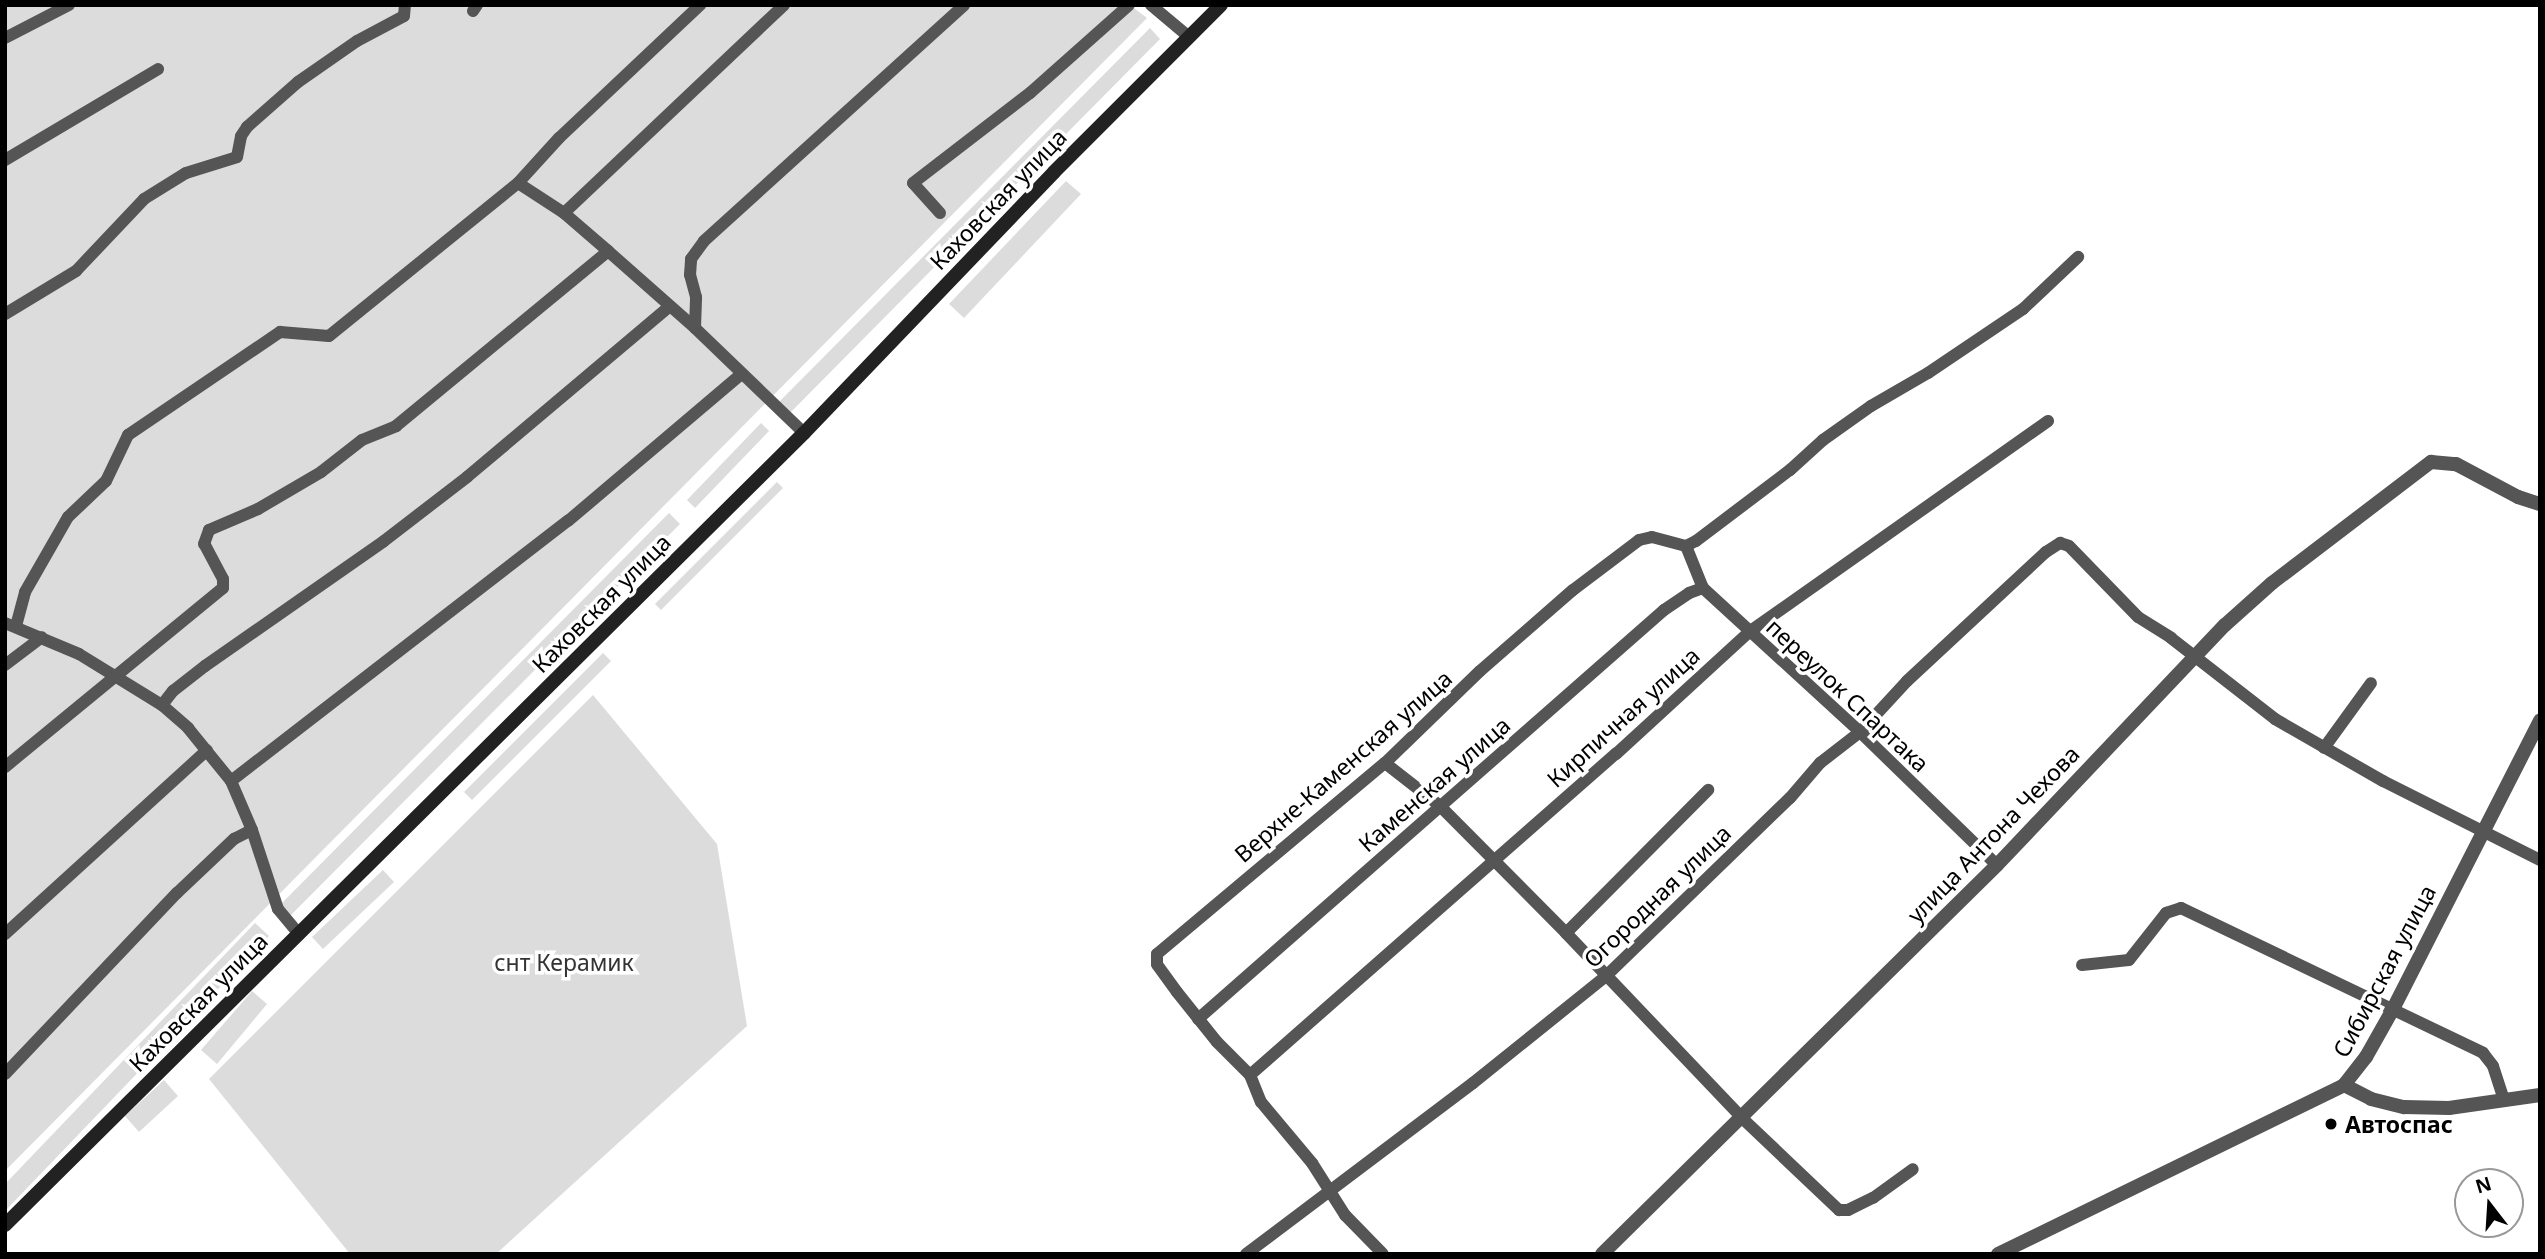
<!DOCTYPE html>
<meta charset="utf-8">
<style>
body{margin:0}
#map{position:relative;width:2545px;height:1259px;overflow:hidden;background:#fff;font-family:"Noto Sans",sans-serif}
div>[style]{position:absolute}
.green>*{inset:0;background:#dcdcdc}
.minor>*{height:12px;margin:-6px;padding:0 6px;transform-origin:6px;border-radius:6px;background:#555}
.tertiary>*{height:14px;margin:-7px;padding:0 7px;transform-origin:7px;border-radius:7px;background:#555}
.secondary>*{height:14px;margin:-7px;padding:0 7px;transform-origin:7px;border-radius:7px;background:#222}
.dots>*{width:19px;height:19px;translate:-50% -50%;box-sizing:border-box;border:4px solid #fff;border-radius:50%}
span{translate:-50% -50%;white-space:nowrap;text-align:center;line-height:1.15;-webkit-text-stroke:7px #fff;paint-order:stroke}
.street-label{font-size:23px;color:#000}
.park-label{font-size:23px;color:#333}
.poi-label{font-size:23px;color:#000;font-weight:700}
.left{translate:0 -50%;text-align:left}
.frame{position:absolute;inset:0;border:7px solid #000;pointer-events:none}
.north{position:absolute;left:2454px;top:1168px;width:70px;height:70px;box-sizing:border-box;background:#fff;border:2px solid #999;border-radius:50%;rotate:343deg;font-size:19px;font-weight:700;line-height:28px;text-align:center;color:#000}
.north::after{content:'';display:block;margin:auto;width:24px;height:32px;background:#000;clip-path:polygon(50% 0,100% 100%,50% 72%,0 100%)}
</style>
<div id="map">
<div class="green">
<i style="clip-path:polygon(5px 5px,1130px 5px,1147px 18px,5px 1171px)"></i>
<i style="clip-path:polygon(1150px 28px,1160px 39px,788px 415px,777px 404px)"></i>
<i style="clip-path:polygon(1066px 181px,1081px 194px,964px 318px,949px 304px)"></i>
<i style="clip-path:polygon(761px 423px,769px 431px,695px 508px,687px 500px)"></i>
<i style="clip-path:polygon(777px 482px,783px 488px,661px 610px,655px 604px)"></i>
<i style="clip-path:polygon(669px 513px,680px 524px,290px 916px,280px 905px)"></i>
<i style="clip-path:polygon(603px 653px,611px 661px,472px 800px,464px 792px)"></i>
<i style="clip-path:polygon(593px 695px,717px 844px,747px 1026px,496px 1254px,350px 1254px,209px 1079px)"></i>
<i style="clip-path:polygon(383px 870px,394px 882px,323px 949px,312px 937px)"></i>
<i style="clip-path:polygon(255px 923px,269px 936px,5px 1211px,5px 1184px)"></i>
<i style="clip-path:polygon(252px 991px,267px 1004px,217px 1064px,201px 1050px)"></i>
<i style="clip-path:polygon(164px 1080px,178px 1096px,139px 1132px,125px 1116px)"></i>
</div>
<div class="minor">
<i style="left:1151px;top:5px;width:50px;rotate:40.1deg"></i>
<i style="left:473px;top:11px;width:7px;rotate:-56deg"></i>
<i style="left:5px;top:38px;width:72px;rotate:-27.3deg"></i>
<i style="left:5px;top:160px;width:178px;rotate:-30.7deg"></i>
<i style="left:518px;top:183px;width:55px;rotate:33.1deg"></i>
<i style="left:564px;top:213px;width:58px;rotate:40.8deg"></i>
<i style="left:608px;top:251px;width:116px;rotate:41.5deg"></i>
<i style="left:695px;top:328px;width:151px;rotate:43.9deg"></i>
<i style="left:564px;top:213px;width:303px;rotate:-43.4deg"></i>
<i style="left:940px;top:213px;width:40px;rotate:-132deg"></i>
<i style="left:913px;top:183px;width:148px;rotate:-37.6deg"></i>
<i style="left:1030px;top:93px;width:132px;rotate:-41.6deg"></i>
<i style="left:5px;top:314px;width:83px;rotate:-31.2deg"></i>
<i style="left:76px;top:271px;width:99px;rotate:-46.6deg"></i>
<i style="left:144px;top:199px;width:49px;rotate:-31.8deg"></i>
<i style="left:186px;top:173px;width:53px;rotate:-17.4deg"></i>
<i style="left:237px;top:157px;width:21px;rotate:-79deg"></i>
<i style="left:241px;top:136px;width:11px;rotate:-56deg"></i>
<i style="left:247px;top:127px;width:68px;rotate:-41.4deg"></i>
<i style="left:298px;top:82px;width:72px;rotate:-34.8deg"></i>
<i style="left:357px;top:41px;width:53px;rotate:-28deg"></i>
<i style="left:404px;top:16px;width:11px;rotate:-85deg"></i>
<i style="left:695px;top:328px;width:31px;rotate:-88deg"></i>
<i style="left:696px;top:297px;width:23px;rotate:-105deg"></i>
<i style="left:690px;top:275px;width:16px;rotate:-86deg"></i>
<i style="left:691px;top:259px;width:22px;rotate:-54deg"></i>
<i style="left:704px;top:241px;width:351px;rotate:-42.2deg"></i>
<i style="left:1686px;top:546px;width:11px;rotate:-27deg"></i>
<i style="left:1696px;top:541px;width:118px;rotate:-37.1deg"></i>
<i style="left:1790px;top:470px;width:45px;rotate:-42.3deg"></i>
<i style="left:1823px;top:440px;width:59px;rotate:-35.3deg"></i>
<i style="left:1871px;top:406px;width:66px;rotate:-30.1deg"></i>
<i style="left:1928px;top:373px;width:115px;rotate:-34deg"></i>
<i style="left:2023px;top:309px;width:76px;rotate:-43.4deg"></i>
<i style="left:1686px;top:546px;width:45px;rotate:68deg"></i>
<i style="left:1703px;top:588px;width:213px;rotate:42.5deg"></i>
<i style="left:1860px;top:732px;width:191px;rotate:44.2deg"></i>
<i style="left:5px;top:623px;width:80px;rotate:22.7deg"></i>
<i style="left:79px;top:654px;width:97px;rotate:31.6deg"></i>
<i style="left:162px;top:705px;width:35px;rotate:41deg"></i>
<i style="left:188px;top:728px;width:68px;rotate:50.9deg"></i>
<i style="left:231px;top:781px;width:53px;rotate:66.8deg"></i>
<i style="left:252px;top:830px;width:83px;rotate:71.8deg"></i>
<i style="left:278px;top:909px;width:33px;rotate:50deg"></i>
<i style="left:16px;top:626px;width:35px;rotate:-75deg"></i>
<i style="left:25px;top:592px;width:86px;rotate:-60.2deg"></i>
<i style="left:68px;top:517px;width:52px;rotate:-43.5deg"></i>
<i style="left:106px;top:481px;width:51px;rotate:-64.4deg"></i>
<i style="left:128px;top:435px;width:184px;rotate:-34.1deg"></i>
<i style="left:280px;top:332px;width:49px;rotate:4.7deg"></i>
<i style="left:329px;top:336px;width:243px;rotate:-39deg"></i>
<i style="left:518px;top:183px;width:61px;rotate:-47.7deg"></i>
<i style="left:559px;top:138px;width:194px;rotate:-43.3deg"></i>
<i style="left:5px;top:665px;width:46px;rotate:-37.1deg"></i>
<i style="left:162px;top:705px;width:18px;rotate:-52deg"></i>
<i style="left:173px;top:691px;width:41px;rotate:-38deg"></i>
<i style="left:205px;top:666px;width:218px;rotate:-34.9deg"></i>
<i style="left:384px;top:541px;width:105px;rotate:-37.6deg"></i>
<i style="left:467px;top:477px;width:264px;rotate:-40.1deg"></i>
<i style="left:2324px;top:748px;width:80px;rotate:-54.1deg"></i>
<i style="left:1385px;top:763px;width:70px;rotate:38deg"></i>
<i style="left:1440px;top:806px;width:179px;rotate:45.2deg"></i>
<i style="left:1566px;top:933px;width:255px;rotate:46.4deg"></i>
<i style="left:1742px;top:1118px;width:134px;rotate:43.5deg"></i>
<i style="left:1839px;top:1210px;width:9px"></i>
<i style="left:1848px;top:1210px;width:28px;rotate:-26deg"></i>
<i style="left:1873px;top:1198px;width:49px;rotate:-35.9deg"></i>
<i style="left:5px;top:767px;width:282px;rotate:-39.4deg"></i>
<i style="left:223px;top:588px;width:9px;rotate:-90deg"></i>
<i style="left:223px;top:579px;width:40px;rotate:-118deg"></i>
<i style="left:204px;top:544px;width:15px;rotate:-70deg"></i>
<i style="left:209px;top:530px;width:53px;rotate:-23.2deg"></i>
<i style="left:258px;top:509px;width:73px;rotate:-30.4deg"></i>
<i style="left:321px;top:472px;width:52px;rotate:-38deg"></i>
<i style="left:362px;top:440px;width:37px;rotate:-22deg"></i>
<i style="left:396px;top:426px;width:275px;rotate:-39.5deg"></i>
<i style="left:231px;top:781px;width:426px;rotate:-37.7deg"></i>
<i style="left:568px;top:521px;width:226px;rotate:-40.3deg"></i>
<i style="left:1566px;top:933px;width:202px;rotate:-45.2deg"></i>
<i style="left:5px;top:934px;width:273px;rotate:-42.3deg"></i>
<i style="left:2082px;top:965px;width:47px;rotate:-6.1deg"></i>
<i style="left:2129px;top:960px;width:60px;rotate:-51.8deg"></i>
<i style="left:2166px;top:913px;width:16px;rotate:-18deg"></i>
<i style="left:2181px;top:908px;width:335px;rotate:25.6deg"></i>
<i style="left:2483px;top:1053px;width:16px;rotate:52deg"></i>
<i style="left:2493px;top:1066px;width:35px;rotate:72deg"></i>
<i style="left:1198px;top:1019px;width:620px;rotate:-41.27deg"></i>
<i style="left:1664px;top:610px;width:30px;rotate:-34deg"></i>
<i style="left:1689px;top:593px;width:15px;rotate:-20deg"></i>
<i style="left:5px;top:1074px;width:250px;rotate:-46.5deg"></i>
<i style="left:177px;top:893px;width:79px;rotate:-43.5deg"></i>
<i style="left:234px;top:839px;width:20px;rotate:-27deg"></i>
<i style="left:1250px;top:1075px;width:487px;rotate:-41.3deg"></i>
<i style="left:1616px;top:754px;width:180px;rotate:-42.5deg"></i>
<i style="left:1749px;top:632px;width:366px;rotate:-35.2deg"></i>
<i style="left:1250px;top:1075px;width:47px;rotate:-135deg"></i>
<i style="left:1217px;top:1042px;width:64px;rotate:-128.7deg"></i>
<i style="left:1177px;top:992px;width:34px;rotate:-126deg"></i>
<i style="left:1157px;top:964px;width:10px;rotate:-90deg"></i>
<i style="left:1157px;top:954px;width:297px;rotate:-40deg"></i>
<i style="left:1385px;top:763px;width:132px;rotate:-44.1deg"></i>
<i style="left:1480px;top:671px;width:123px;rotate:-41.1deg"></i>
<i style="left:1573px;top:590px;width:83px;rotate:-37.1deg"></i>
<i style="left:1639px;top:540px;width:13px;rotate:-13deg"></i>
<i style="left:1652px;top:537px;width:35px;rotate:15deg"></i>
<i style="left:1250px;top:1075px;width:29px;rotate:68deg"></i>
<i style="left:1261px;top:1102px;width:80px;rotate:50.1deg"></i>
<i style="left:1312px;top:1163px;width:62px;rotate:57.6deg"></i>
<i style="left:1345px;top:1215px;width:54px;rotate:45.7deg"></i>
<i style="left:1246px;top:1254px;width:284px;rotate:-37deg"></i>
<i style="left:1473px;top:1083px;width:171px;rotate:-38.8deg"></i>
<i style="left:1606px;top:976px;width:256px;rotate:-44.1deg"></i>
<i style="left:1790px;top:798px;width:46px;rotate:-49.4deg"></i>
<i style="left:1820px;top:763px;width:51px;rotate:-37.8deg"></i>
<i style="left:1860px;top:732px;width:69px;rotate:-47.3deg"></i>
<i style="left:1907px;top:681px;width:190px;rotate:-42.9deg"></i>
<i style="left:2046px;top:552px;width:17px;rotate:-33deg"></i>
<i style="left:2060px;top:543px;width:9px;rotate:18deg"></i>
<i style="left:2069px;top:546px;width:99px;rotate:45.8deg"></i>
<i style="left:2138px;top:617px;width:39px;rotate:32deg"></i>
<i style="left:2171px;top:638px;width:132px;rotate:37.9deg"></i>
<i style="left:2275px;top:719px;width:125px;rotate:29.9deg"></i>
<i style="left:2383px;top:781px;width:176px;rotate:26.7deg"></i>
</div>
<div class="tertiary">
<i style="left:2344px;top:1085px;width:30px;rotate:27deg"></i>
<i style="left:2371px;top:1099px;width:34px;rotate:14deg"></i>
<i style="left:2404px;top:1107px;width:45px;rotate:1.3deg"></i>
<i style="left:2449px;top:1108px;width:92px;rotate:-8.1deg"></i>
<i style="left:1602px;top:1254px;width:554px;rotate:-44.56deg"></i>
<i style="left:1997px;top:865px;width:331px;rotate:-46.5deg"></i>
<i style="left:2225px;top:625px;width:63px;rotate:-41.8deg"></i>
<i style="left:2272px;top:583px;width:200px;rotate:-37.3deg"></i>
<i style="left:2431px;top:462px;width:25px;rotate:5deg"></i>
<i style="left:2456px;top:464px;width:70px;rotate:28deg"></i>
<i style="left:2518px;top:497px;width:23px;rotate:18deg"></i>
<i style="left:1998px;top:1254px;width:385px;rotate:-26deg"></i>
<i style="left:2344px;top:1085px;width:36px;rotate:-52deg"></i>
<i style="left:2366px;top:1057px;width:55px;rotate:-60.6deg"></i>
<i style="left:2393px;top:1009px;width:324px;rotate:-63deg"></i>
</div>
<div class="secondary">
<i style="left:5px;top:1225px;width:1125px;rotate:-44.75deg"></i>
<i style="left:804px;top:433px;width:361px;rotate:-46.2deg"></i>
<i style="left:1054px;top:172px;width:236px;rotate:-45deg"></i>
</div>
<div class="dots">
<i style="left:2331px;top:1124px;background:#000"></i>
</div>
<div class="street-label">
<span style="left:998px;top:199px;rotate:-46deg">Каховская улица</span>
<span style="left:601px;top:603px;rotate:-45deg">Каховская улица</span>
<span style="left:1848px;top:695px;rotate:43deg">переулок Спартака</span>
<span style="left:1623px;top:717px;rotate:-42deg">Кирпичная улица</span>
<span style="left:1343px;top:766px;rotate:-41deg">Верхне-Каменская улица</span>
<span style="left:1434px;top:784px;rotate:-41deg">Каменская улица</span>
<span style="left:1993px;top:834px;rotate:-46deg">улица Антона Чехова</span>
<span style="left:1657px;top:896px;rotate:-44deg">Огородная улица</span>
<span style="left:2384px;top:971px;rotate:-62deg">Сибирская улица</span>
<span style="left:198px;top:1002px;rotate:-45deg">Каховская улица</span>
</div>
<div class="park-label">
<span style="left:564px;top:962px">снт Керамик</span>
</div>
<div class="poi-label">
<span class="left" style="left:2345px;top:1124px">Автоспас</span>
</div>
<div class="frame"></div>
<div class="north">N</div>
</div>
